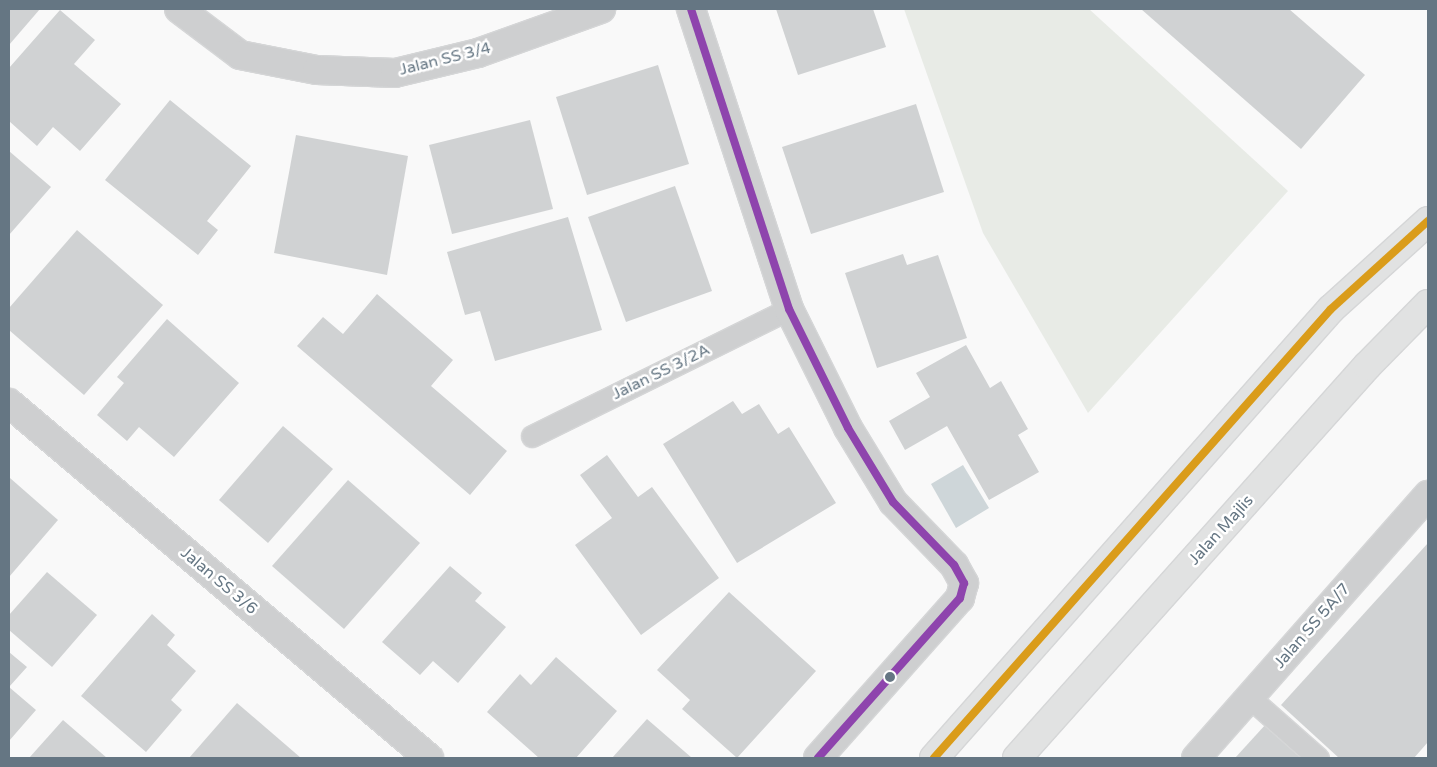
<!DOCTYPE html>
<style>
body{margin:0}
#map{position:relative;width:1437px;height:767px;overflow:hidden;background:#f9f9f9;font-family:"Varela Round",sans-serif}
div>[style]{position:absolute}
.green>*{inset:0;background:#e8ebe6}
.water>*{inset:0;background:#ced6d9}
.building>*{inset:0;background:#d0d2d3}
.roads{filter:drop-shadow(1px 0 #d5d6d7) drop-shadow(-1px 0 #d5d6d7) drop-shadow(0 1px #d5d6d7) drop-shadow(0 -1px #d5d6d7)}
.lane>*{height:21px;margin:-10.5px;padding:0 10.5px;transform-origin:10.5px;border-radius:10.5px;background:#cecfd0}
.street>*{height:28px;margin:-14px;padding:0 14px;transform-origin:14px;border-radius:14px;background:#cecfd0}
.secondary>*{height:28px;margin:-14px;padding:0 14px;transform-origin:14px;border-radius:14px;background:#e1e2e2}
.bus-1>*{height:8px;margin:-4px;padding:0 4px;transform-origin:4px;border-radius:4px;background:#8e44ad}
.bus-2>*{height:8px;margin:-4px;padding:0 4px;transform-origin:4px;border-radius:4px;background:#da9c1a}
.dots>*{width:14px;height:14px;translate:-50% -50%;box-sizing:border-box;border:2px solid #fff;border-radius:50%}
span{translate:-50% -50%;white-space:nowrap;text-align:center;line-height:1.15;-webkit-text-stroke:5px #fff;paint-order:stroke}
.street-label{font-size:16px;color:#657683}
.frame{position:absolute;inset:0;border:10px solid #657683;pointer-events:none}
</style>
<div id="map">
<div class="green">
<i style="clip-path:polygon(904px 9px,1089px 9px,1288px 191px,1088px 413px,983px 233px)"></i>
</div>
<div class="water">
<i style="clip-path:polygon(963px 465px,989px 508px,956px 528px,931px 484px)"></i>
</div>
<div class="building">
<i style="clip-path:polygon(9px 9px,40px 9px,9px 45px)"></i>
<i style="clip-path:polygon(776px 9px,873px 9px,886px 47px,798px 75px)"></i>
<i style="clip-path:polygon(1141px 9px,1289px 9px,1365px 75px,1301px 149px)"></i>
<i style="clip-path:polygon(60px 10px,95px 40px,74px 64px,121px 104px,80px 151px,53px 127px,37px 146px,9px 121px,9px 68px)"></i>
<i style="clip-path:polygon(658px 65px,689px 164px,587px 195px,556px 97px)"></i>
<i style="clip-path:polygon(170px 100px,251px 166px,207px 221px,218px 230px,198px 255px,105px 180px)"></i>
<i style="clip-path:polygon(916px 104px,944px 192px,811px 234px,782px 147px)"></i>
<i style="clip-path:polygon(530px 120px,553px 209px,452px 234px,429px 145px)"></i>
<i style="clip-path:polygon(296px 135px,408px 156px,387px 275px,274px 253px)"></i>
<i style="clip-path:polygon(9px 151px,51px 187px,9px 235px)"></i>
<i style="clip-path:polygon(675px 186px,712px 291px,626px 322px,588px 217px)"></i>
<i style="clip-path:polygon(568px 217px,602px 330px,495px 361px,480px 311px,465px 315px,447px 252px)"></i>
<i style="clip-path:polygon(77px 230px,163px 305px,84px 395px,9px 330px,9px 308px)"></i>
<i style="clip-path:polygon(903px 254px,907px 265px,938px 255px,967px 338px,877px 368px,845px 273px)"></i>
<i style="clip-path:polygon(377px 294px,453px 360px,431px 386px,507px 451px,470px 495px,297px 346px,323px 317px,343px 334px)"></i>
<i style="clip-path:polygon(167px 319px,239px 383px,174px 457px,139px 427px,127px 441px,97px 415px,124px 383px,117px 377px)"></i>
<i style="clip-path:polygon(966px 345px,990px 388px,1001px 381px,1028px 429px,1018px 435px,1039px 472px,989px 500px,947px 426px,905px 450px,889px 421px,930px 397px,916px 373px)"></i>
<i style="clip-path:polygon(733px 401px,742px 414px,759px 404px,778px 434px,789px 427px,836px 503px,737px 563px,663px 444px)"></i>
<i style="clip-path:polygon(283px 426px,333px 469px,268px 543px,219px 500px)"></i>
<i style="clip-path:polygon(607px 455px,638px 497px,652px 487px,719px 578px,641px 635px,575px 545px,612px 518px,580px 475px)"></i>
<i style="clip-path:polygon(10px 478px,58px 520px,9px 577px,9px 479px)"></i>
<i style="clip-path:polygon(348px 480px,420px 543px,344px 629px,272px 566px)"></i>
<i style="clip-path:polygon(1428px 543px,1428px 742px,1414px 758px,1339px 758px,1281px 705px)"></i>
<i style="clip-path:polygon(450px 566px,482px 593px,475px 601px,506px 627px,458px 683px,433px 661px,420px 675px,382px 642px)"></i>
<i style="clip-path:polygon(47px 572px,97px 615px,52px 667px,9px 630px,9px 615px)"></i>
<i style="clip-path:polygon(729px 592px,816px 671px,737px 758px,682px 709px,690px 700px,657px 670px)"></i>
<i style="clip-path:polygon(152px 614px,175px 635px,167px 645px,196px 671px,171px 700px,182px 710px,146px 752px,81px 696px)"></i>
<i style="clip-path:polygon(9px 652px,27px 667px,9px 687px,36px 710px,9px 741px)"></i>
<i style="clip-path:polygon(556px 657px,617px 711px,576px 758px,539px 758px,487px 712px,520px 674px,531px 685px)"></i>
<i style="clip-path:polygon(237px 703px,301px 758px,189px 758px)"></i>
<i style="clip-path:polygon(647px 719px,692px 758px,612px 758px)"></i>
<i style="clip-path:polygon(63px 720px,107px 758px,29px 758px)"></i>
<i style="clip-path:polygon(1266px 724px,1304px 758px,1235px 758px)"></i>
</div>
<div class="roads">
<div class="lane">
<i style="left:532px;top:436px;width:287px;rotate:-26.3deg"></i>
<i style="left:1249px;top:697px;width:92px;rotate:41.5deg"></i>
</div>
<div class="street">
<i style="left:179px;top:9px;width:76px;rotate:37deg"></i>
<i style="left:240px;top:55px;width:78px;rotate:11deg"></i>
<i style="left:317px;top:70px;width:78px;rotate:2.2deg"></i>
<i style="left:395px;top:73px;width:85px;rotate:-13.5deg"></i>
<i style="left:478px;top:53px;width:131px;rotate:-19.7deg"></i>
<i style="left:691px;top:9px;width:316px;rotate:71.9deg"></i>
<i style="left:789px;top:309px;width:133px;rotate:63.6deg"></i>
<i style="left:848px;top:428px;width:87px;rotate:58.7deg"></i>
<i style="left:893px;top:502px;width:88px;rotate:45.9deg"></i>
<i style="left:954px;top:565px;width:21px;rotate:61deg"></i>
<i style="left:964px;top:583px;width:16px;rotate:105deg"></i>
<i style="left:960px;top:598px;width:214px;rotate:131.6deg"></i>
<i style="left:9px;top:403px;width:550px;rotate:40.21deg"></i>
<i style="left:1196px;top:758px;width:351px;rotate:-48.6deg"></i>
</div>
<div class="secondary">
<i style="left:934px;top:758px;width:599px;rotate:-48.52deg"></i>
<i style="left:1331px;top:309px;width:131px;rotate:-42.2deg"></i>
<i style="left:1017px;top:758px;width:526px;rotate:-48.24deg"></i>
<i style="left:1367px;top:366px;width:87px;rotate:-45.5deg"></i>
</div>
</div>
<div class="bus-1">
<i style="left:691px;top:9px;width:316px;rotate:71.9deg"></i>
<i style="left:789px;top:309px;width:133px;rotate:63.6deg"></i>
<i style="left:848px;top:428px;width:87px;rotate:58.7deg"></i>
<i style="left:893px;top:502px;width:88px;rotate:45.9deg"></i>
<i style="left:954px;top:565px;width:21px;rotate:61deg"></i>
<i style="left:964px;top:583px;width:16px;rotate:105deg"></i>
<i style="left:960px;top:598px;width:214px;rotate:131.6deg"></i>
</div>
<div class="bus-2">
<i style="left:934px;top:758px;width:599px;rotate:-48.52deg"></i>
<i style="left:1331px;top:309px;width:131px;rotate:-42.2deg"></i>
</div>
<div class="dots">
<i style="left:890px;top:677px;background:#657683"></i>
</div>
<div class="street-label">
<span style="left:445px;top:59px;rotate:-14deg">Jalan SS 3/4</span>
<span style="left:661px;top:372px;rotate:-26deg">Jalan SS 3/2A</span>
<span style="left:1221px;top:530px;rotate:-48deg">Jalan Majlis</span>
<span style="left:219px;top:581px;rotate:40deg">Jalan SS 3/6</span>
<span style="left:1312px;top:626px;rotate:-49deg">Jalan SS 5A/7</span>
</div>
<div class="frame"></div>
</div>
